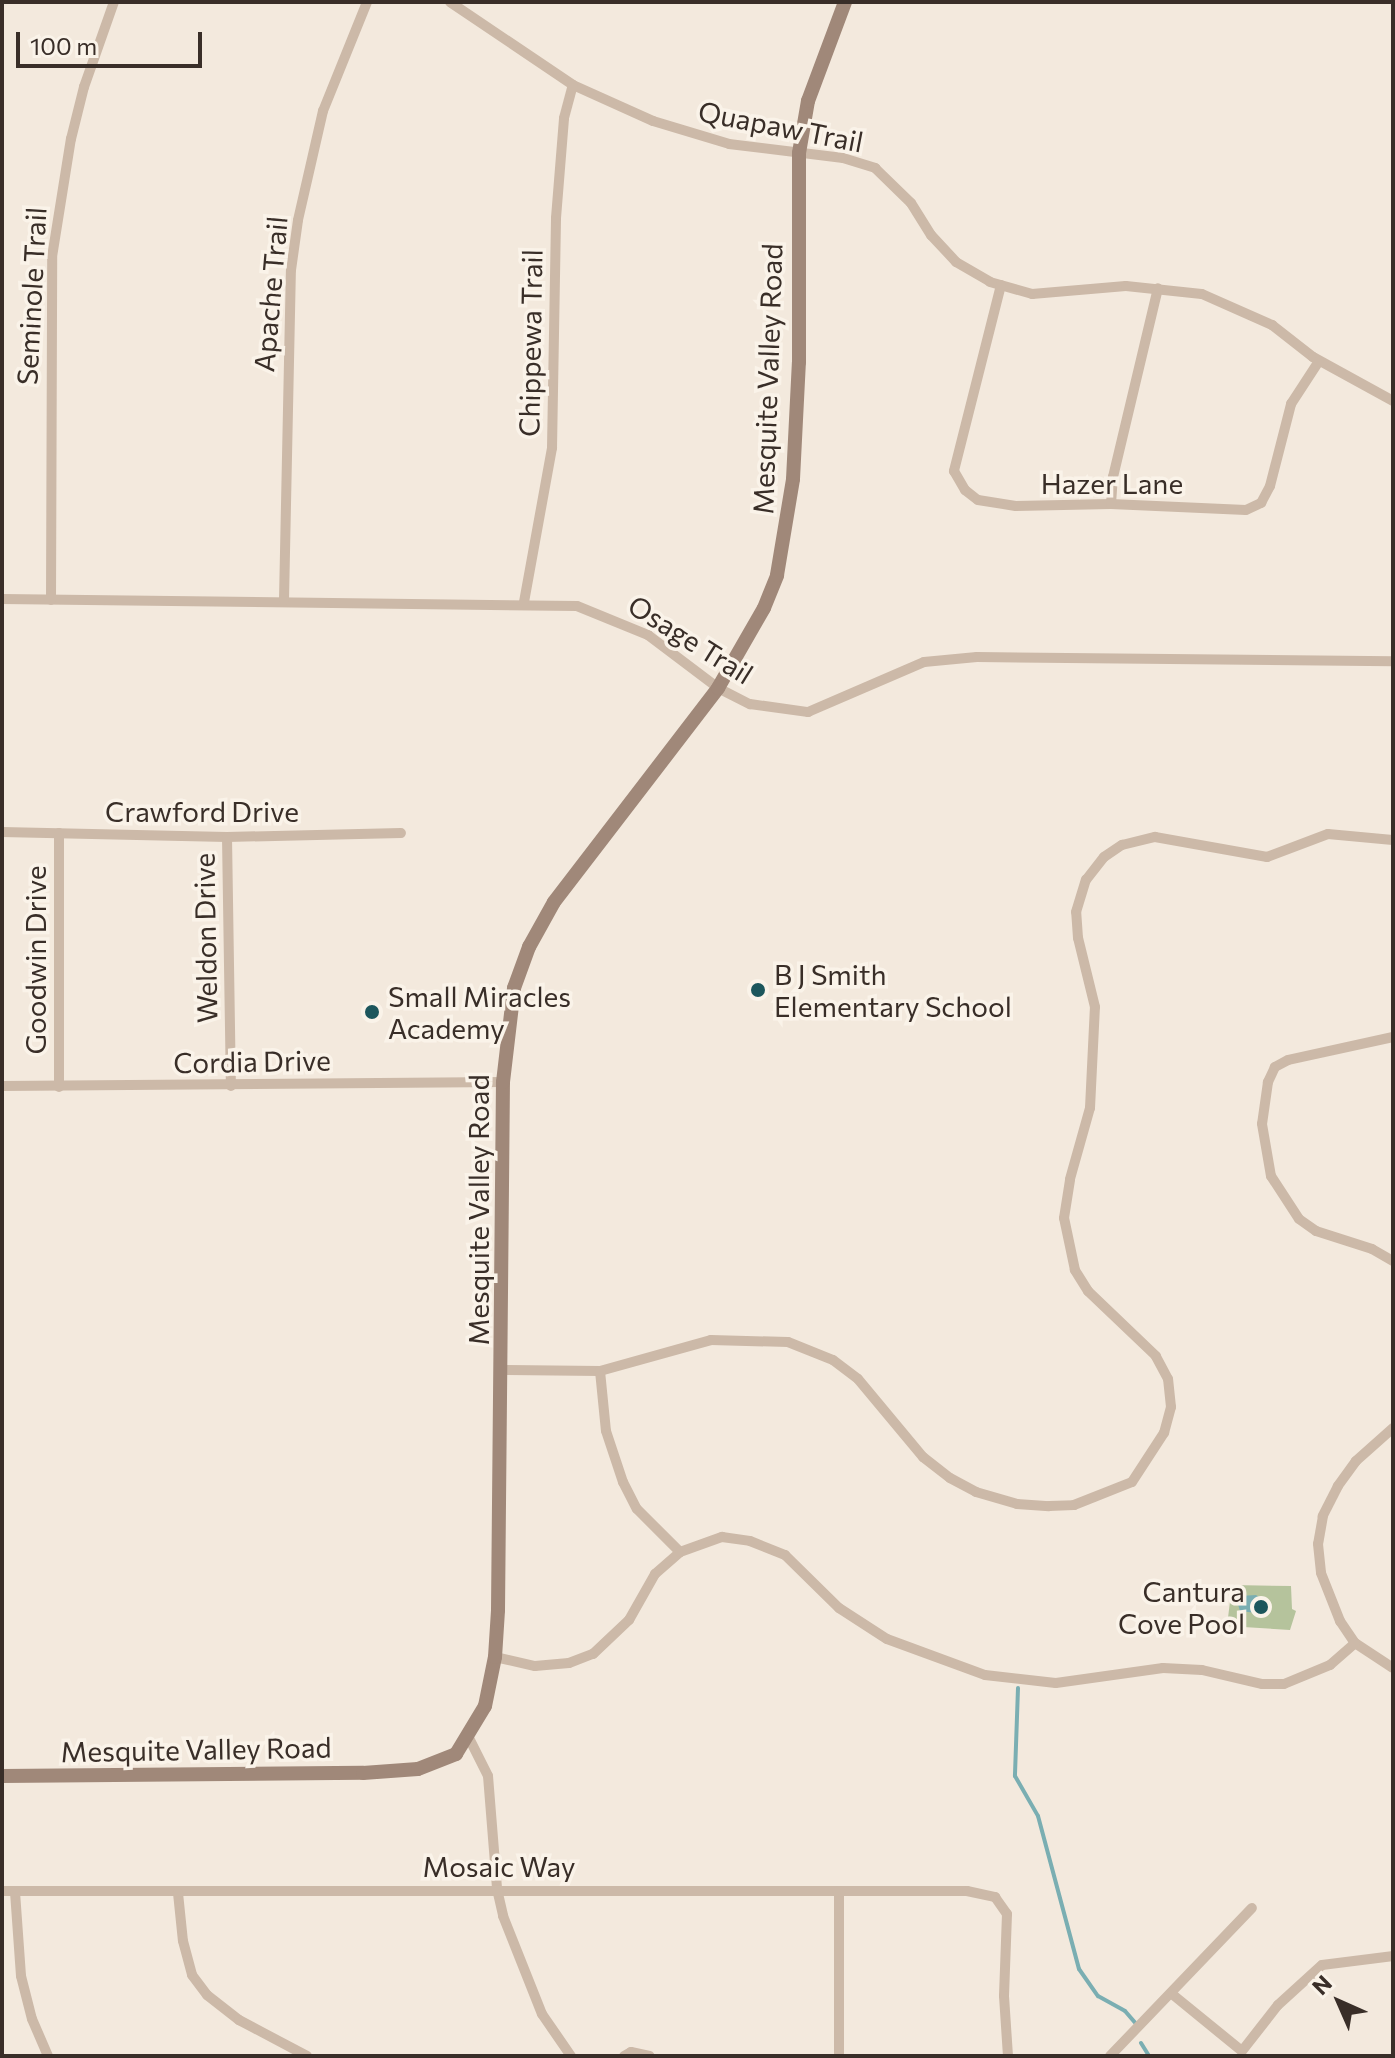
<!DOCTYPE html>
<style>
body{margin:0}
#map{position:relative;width:1395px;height:2058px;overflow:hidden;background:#f3e9dd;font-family:Commissioner,sans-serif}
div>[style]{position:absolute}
.green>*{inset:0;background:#b5c39c}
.water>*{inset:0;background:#7aaeb2}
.stream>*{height:4px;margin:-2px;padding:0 2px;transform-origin:2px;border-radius:2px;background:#7aaeb2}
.street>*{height:10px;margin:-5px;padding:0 5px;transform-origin:5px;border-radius:5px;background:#ccb9a8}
.secondary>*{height:14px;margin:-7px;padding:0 7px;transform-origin:7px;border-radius:7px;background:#a08879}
.dots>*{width:22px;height:22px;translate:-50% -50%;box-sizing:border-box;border:4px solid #faf3e9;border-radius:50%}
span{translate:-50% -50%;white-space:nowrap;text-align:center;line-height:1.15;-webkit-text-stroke:7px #faf3e9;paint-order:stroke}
.street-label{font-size:28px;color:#392e28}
.poi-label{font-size:28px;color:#392e28}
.left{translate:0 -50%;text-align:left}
.right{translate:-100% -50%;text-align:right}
.frame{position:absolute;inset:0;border:4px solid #392e28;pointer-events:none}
.north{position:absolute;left:1299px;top:1962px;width:80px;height:80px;-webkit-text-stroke:6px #faf3e9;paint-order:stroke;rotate:315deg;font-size:22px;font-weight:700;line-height:32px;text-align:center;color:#392e28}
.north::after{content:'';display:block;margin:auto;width:28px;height:36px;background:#392e28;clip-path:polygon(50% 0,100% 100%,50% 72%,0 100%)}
.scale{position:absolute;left:16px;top:32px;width:186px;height:36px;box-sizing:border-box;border:4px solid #392e28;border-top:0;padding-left:10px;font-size:24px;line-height:28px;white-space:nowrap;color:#392e28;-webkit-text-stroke:6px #faf3e9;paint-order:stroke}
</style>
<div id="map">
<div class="green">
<i style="clip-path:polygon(1232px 1585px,1291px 1586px,1292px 1609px,1296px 1611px,1290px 1630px,1227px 1626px)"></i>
</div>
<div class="water">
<i style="clip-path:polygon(1256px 1595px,1269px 1604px,1264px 1614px,1240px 1611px,1237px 1601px,1240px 1596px)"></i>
</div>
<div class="stream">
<i style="left:1018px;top:1688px;width:88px;rotate:92deg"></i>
<i style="left:1015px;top:1776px;width:46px;rotate:60.1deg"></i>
<i style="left:1038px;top:1816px;width:158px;rotate:75deg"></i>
<i style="left:1079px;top:1969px;width:33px;rotate:55deg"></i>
<i style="left:1098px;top:1996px;width:31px;rotate:29deg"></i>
<i style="left:1125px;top:2011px;width:18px;rotate:49deg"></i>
<i style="left:1141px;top:2043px;width:15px;rotate:58deg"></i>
</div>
<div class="street">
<i style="left:450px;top:2px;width:148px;rotate:34deg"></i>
<i style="left:573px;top:85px;width:88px;rotate:24.2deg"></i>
<i style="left:653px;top:121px;width:79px;rotate:16.8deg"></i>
<i style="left:729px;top:144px;width:115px;rotate:7deg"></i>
<i style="left:843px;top:158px;width:34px;rotate:17deg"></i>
<i style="left:875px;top:168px;width:50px;rotate:44.2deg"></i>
<i style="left:911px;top:203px;width:38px;rotate:58deg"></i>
<i style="left:931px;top:235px;width:37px;rotate:47deg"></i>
<i style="left:956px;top:262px;width:39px;rotate:30deg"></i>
<i style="left:990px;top:282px;width:44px;rotate:15.9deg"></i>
<i style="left:1032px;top:294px;width:94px;rotate:-4.9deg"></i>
<i style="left:1126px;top:286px;width:76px;rotate:6deg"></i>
<i style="left:1202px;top:294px;width:77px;rotate:23.9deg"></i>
<i style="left:1272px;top:325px;width:52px;rotate:38deg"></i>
<i style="left:1313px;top:357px;width:91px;rotate:28.8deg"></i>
<i style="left:1001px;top:285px;width:192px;rotate:104.2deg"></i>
<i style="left:954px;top:471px;width:22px;rotate:60deg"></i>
<i style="left:965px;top:490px;width:16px;rotate:38deg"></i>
<i style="left:978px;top:500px;width:38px;rotate:9deg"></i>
<i style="left:1016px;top:506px;width:95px;rotate:-1.2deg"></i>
<i style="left:1111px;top:504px;width:135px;rotate:2.5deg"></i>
<i style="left:1246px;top:510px;width:17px;rotate:-25deg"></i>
<i style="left:1261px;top:503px;width:19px;rotate:-62deg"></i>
<i style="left:1270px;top:486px;width:85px;rotate:-75.6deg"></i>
<i style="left:1291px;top:404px;width:51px;rotate:-56.9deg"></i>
<i style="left:1111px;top:504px;width:27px;rotate:-86deg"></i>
<i style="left:1113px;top:477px;width:194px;rotate:-76.6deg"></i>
<i style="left:2px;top:599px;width:575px;rotate:0.7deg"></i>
<i style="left:577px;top:606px;width:77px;rotate:22.2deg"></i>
<i style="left:648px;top:635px;width:88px;rotate:37.1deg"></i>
<i style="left:718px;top:688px;width:36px;rotate:27deg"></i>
<i style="left:750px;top:704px;width:59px;rotate:7.9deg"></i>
<i style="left:808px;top:712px;width:126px;rotate:-23.3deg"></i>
<i style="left:924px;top:662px;width:53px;rotate:-5.4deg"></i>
<i style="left:977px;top:657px;width:416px;rotate:0.6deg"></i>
<i style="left:51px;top:600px;width:343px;rotate:-89.8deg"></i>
<i style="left:52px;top:257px;width:120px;rotate:-80.9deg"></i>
<i style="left:71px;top:139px;width:54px;rotate:-76deg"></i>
<i style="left:84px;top:87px;width:90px;rotate:-70.6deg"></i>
<i style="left:284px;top:600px;width:330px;rotate:-88.8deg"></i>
<i style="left:291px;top:270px;width:50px;rotate:-82deg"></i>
<i style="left:298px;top:220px;width:112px;rotate:-77.1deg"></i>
<i style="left:323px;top:111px;width:118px;rotate:-68deg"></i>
<i style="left:524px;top:602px;width:157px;rotate:-79.7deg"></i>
<i style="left:552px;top:448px;width:230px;rotate:-89deg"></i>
<i style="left:556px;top:218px;width:100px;rotate:-85.4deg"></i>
<i style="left:564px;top:118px;width:34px;rotate:-75deg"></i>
<i style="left:2px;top:832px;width:225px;rotate:1.3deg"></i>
<i style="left:227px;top:837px;width:174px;rotate:-1.3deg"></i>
<i style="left:227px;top:837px;width:249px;rotate:89.1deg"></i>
<i style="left:1393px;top:1037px;width:107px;rotate:167.6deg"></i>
<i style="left:1288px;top:1060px;width:15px;rotate:152deg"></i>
<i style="left:1275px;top:1067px;width:17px;rotate:115deg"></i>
<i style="left:1268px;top:1082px;width:42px;rotate:98.1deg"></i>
<i style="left:1262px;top:1124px;width:53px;rotate:80.2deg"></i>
<i style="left:1271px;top:1176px;width:51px;rotate:56.9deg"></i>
<i style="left:1299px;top:1219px;width:21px;rotate:35deg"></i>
<i style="left:1316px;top:1231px;width:59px;rotate:17.8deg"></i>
<i style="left:1372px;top:1249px;width:24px;rotate:30deg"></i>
<i style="left:2px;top:1086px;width:501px;rotate:-0.46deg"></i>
<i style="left:59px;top:1087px;width:254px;rotate:-90deg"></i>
<i style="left:503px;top:1370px;width:97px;rotate:0.6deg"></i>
<i style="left:600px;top:1371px;width:115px;rotate:-15.6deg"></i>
<i style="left:711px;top:1340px;width:77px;rotate:1.5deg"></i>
<i style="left:788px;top:1342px;width:48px;rotate:21.8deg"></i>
<i style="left:833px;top:1360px;width:31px;rotate:37deg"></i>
<i style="left:858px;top:1379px;width:102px;rotate:50.2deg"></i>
<i style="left:923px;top:1457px;width:34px;rotate:38deg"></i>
<i style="left:950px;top:1478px;width:30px;rotate:28deg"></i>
<i style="left:976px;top:1492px;width:43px;rotate:16.3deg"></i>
<i style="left:1017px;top:1504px;width:32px;rotate:4deg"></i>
<i style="left:1049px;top:1506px;width:25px;rotate:-2deg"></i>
<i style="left:1074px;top:1505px;width:62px;rotate:-21.6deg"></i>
<i style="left:1132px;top:1482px;width:59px;rotate:-56.9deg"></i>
<i style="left:1164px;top:1433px;width:27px;rotate:-75deg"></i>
<i style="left:1171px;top:1407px;width:28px;rotate:-96deg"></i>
<i style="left:1168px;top:1379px;width:26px;rotate:-118deg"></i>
<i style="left:1156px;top:1356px;width:94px;rotate:-136.3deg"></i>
<i style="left:1088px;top:1291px;width:25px;rotate:-122deg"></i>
<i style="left:1075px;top:1270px;width:53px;rotate:-101.9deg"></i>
<i style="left:1064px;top:1218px;width:39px;rotate:-81deg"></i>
<i style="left:1070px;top:1179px;width:74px;rotate:-74.3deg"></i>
<i style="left:1090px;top:1108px;width:101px;rotate:-87.2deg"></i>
<i style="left:1095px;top:1007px;width:71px;rotate:-103.8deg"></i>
<i style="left:1078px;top:938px;width:26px;rotate:-94deg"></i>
<i style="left:1076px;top:912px;width:34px;rotate:-73deg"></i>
<i style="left:1086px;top:880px;width:29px;rotate:-52deg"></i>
<i style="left:1104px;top:857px;width:22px;rotate:-34deg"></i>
<i style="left:1122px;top:845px;width:34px;rotate:-14deg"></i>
<i style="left:1155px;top:837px;width:114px;rotate:10.1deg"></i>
<i style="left:1267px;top:857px;width:65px;rotate:-20.7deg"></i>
<i style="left:1328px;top:834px;width:65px;rotate:5.3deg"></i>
<i style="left:600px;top:1371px;width:60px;rotate:84.3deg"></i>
<i style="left:606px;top:1431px;width:54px;rotate:71.6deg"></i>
<i style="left:623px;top:1482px;width:30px;rotate:63deg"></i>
<i style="left:637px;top:1509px;width:61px;rotate:45deg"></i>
<i style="left:1393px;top:1428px;width:50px;rotate:138.3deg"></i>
<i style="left:1356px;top:1461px;width:31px;rotate:126deg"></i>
<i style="left:1338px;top:1486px;width:34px;rotate:117deg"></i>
<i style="left:1323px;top:1516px;width:28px;rotate:100deg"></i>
<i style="left:1318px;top:1544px;width:29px;rotate:84deg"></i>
<i style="left:1321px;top:1573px;width:52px;rotate:68.4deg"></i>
<i style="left:1340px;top:1621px;width:27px;rotate:56deg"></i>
<i style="left:1355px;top:1643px;width:45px;rotate:33.3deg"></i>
<i style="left:495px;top:1657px;width:41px;rotate:12.7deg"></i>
<i style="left:535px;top:1666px;width:34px;rotate:-5deg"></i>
<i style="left:569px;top:1663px;width:26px;rotate:-21deg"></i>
<i style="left:593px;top:1654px;width:50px;rotate:-43.4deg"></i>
<i style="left:629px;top:1620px;width:53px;rotate:-60.5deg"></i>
<i style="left:655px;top:1574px;width:33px;rotate:-41deg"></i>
<i style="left:680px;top:1552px;width:45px;rotate:-19.7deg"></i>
<i style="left:722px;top:1537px;width:28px;rotate:8deg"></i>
<i style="left:750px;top:1541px;width:38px;rotate:22deg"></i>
<i style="left:785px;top:1555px;width:76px;rotate:44.5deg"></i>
<i style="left:839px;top:1608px;width:57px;rotate:32.9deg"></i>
<i style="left:887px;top:1639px;width:104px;rotate:20.2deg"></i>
<i style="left:985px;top:1675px;width:71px;rotate:6.4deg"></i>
<i style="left:1056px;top:1683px;width:108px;rotate:-8deg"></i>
<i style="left:1163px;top:1668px;width:39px;rotate:3deg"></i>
<i style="left:1202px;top:1670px;width:62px;rotate:13.1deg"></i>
<i style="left:1262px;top:1684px;width:22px"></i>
<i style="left:1284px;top:1684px;width:50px;rotate:-22.4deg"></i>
<i style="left:1330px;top:1665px;width:33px;rotate:-41deg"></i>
<i style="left:469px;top:1738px;width:42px;rotate:63.4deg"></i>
<i style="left:488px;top:1776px;width:113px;rotate:85.4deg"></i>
<i style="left:497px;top:1889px;width:28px;rotate:77deg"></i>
<i style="left:503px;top:1916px;width:105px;rotate:68.3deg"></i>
<i style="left:542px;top:2014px;width:51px;rotate:55.4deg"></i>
<i style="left:2px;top:1891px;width:965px"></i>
<i style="left:967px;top:1891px;width:29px;rotate:12deg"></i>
<i style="left:995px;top:1897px;width:21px;rotate:55deg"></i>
<i style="left:1007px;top:1914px;width:82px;rotate:92.1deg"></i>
<i style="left:1004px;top:1996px;width:60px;rotate:86.2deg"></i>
<i style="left:15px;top:1892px;width:84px;rotate:85.9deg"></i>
<i style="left:21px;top:1976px;width:44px;rotate:75.7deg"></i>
<i style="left:32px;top:2019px;width:40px;rotate:66.6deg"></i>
<i style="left:178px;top:1893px;width:48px;rotate:84.1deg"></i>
<i style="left:183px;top:1941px;width:35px;rotate:75deg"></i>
<i style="left:192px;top:1975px;width:25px;rotate:53deg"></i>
<i style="left:207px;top:1995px;width:41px;rotate:38deg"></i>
<i style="left:239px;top:2020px;width:77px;rotate:27.9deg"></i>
<i style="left:1172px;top:1994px;width:90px;rotate:39.2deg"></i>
<i style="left:1242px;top:2051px;width:58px;rotate:-52deg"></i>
<i style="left:1278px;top:2005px;width:59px;rotate:-42.3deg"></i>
<i style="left:1322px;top:1965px;width:72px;rotate:-7.2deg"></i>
<i style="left:624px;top:2056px;width:8px;rotate:-30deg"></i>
<i style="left:631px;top:2052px;width:19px;rotate:12deg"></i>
<i style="left:839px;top:2056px;width:165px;rotate:-90deg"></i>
<i style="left:1110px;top:2056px;width:205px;rotate:-46.2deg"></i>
</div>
<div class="secondary">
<i style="left:2px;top:1776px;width:361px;rotate:-0.5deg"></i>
<i style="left:363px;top:1773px;width:55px;rotate:-4.2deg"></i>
<i style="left:418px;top:1769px;width:41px;rotate:-21.5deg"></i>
<i style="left:456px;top:1754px;width:56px;rotate:-58.9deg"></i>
<i style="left:485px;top:1706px;width:50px;rotate:-78.5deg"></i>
<i style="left:495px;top:1657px;width:47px;rotate:-86.3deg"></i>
<i style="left:498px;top:1610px;width:528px;rotate:-89.46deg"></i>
<i style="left:503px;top:1082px;width:95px;rotate:-83.3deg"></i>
<i style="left:514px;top:988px;width:44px;rotate:-69.9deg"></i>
<i style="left:529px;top:947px;width:51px;rotate:-60.9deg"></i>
<i style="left:554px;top:902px;width:270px;rotate:-52.5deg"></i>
<i style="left:718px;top:688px;width:92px;rotate:-60.1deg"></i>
<i style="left:764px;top:608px;width:35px;rotate:-68deg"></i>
<i style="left:777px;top:575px;width:97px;rotate:-80.5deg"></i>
<i style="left:793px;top:479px;width:117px;rotate:-87.1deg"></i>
<i style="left:799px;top:362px;width:209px;rotate:-90deg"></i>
<i style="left:799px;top:153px;width:53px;rotate:-80.2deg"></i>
<i style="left:808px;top:101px;width:106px;rotate:-69.5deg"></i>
</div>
<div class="dots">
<i style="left:758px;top:990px;background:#1c565c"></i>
<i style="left:372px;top:1012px;background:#1c565c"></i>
<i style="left:1261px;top:1607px;background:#1c565c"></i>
</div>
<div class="street-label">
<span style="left:781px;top:126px;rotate:11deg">Quapaw Trail</span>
<span style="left:270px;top:294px;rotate:-85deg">Apache Trail</span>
<span style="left:31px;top:296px;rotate:-87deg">Seminole Trail</span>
<span style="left:530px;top:343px;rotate:-89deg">Chippewa Trail</span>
<span style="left:767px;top:379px;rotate:-88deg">Mesquite Valley Road</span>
<span style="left:1112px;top:483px">Hazer Lane</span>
<span style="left:691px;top:639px;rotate:32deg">Osage Trail</span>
<span style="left:202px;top:811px">Crawford Drive</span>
<span style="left:205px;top:938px;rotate:-91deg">Weldon Drive</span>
<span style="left:35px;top:960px;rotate:-90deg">Goodwin Drive</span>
<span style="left:252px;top:1061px;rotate:-1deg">Cordia Drive</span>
<span style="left:478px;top:1210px;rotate:-90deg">Mesquite Valley Road</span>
<span style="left:196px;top:1749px;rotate:-1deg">Mesquite Valley Road</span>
<span style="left:499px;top:1866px">Mosaic Way</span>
</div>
<div class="poi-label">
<span class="left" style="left:774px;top:990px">B J Smith<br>Elementary School</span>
<span class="left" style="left:388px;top:1012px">Small Miracles<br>Academy</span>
<span class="right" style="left:1245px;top:1607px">Cantura<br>Cove Pool</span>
</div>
<div class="frame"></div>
<div class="north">N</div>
<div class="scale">100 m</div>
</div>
